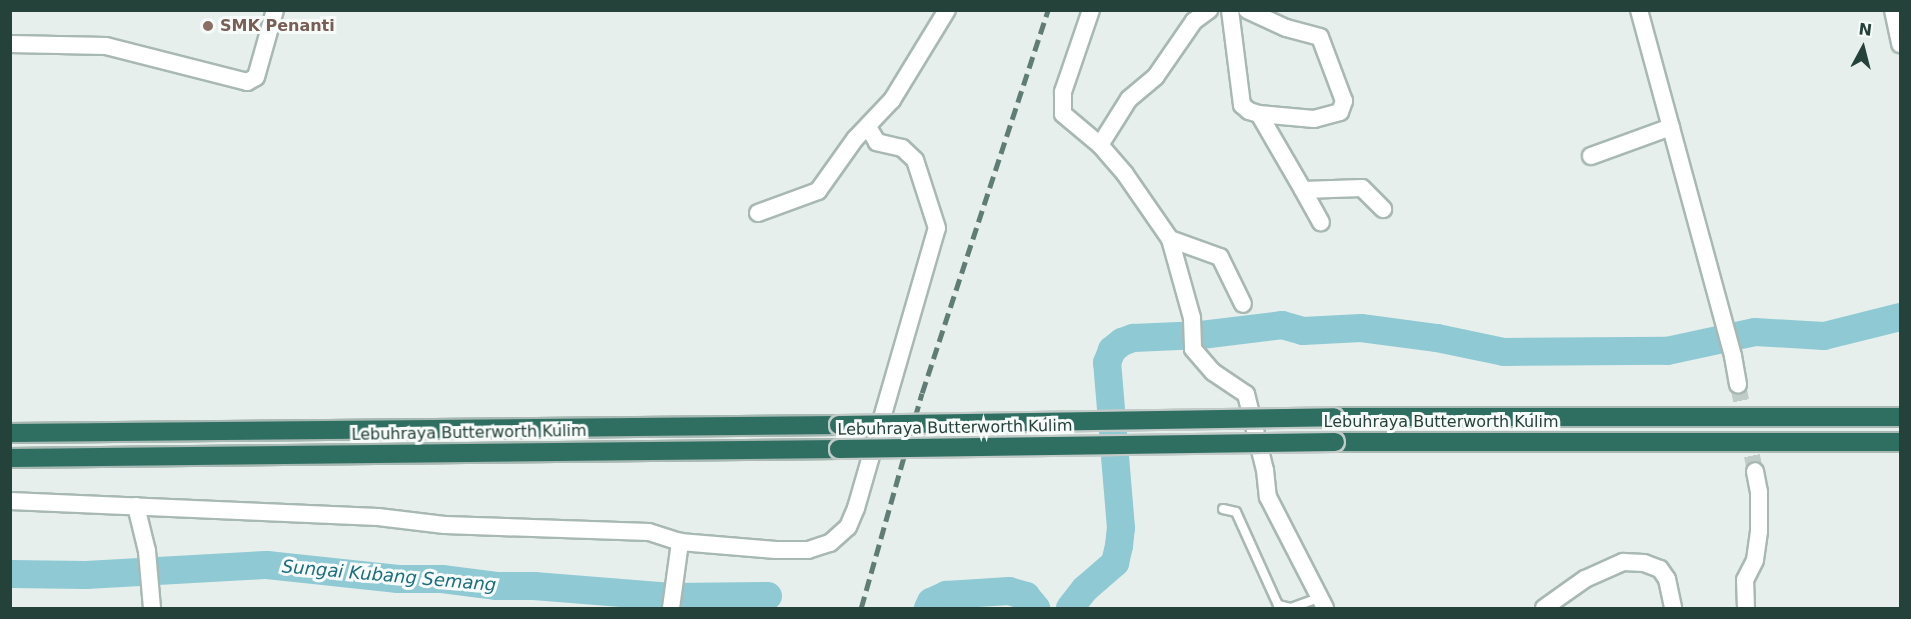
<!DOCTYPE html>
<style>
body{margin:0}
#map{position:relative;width:1911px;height:619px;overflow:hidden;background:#e6efeb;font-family:"DejaVu Sans",sans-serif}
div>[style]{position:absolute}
.river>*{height:28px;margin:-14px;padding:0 14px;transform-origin:14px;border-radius:14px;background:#8ec9d4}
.street-tunnel>*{height:16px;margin-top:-8px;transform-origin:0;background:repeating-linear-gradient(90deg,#bfccc8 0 16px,transparent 0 24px)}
.roads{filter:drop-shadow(2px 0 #a8b8b2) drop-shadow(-2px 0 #a8b8b2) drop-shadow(0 2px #a8b8b2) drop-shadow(0 -2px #a8b8b2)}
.lane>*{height:8px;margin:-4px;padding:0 4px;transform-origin:4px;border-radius:4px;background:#fff}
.street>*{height:16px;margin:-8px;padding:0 8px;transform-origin:8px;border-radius:8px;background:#fff}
.highway>*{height:18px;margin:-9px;padding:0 9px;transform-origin:9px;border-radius:9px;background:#2f6f62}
.rail>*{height:4.5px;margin-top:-2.25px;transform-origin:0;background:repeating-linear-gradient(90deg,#5f7d75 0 12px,transparent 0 18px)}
.bridges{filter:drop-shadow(2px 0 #c2cac8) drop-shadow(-2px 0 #c2cac8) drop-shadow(0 2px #c2cac8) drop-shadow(0 -2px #c2cac8)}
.highway-bridge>*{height:18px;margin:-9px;padding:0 9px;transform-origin:9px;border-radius:9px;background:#2f6f62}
.dots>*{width:16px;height:16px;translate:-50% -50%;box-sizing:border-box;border:3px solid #f7fbf9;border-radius:50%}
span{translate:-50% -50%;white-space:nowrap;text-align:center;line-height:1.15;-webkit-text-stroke:6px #f7fbf9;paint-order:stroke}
.education-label{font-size:16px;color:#785e54;font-weight:700}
.left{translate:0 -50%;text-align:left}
.street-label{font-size:16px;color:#24423a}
.water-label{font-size:18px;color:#1c6f80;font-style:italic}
.frame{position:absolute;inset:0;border:12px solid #24423a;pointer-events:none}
.north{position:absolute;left:1833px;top:18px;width:60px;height:60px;-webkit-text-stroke:4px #f7fbf9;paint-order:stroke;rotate:7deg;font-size:16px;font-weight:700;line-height:24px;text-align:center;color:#24423a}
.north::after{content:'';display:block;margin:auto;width:21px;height:27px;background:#24423a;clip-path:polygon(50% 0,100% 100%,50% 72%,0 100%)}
</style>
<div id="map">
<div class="river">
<i style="left:10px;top:574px;width:76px;rotate:0.8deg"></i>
<i style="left:86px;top:575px;width:181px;rotate:-3.2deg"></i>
<i style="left:267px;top:565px;width:132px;rotate:6.1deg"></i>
<i style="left:398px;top:579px;width:44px"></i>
<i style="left:442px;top:579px;width:55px;rotate:7.3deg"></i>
<i style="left:497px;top:586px;width:37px"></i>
<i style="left:534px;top:586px;width:138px;rotate:4.6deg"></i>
<i style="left:672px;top:597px;width:96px;rotate:-0.6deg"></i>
<i style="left:928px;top:608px;width:7px;rotate:-63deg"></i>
<i style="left:931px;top:602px;width:17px;rotate:-25deg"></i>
<i style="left:946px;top:595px;width:63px;rotate:-3.6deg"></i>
<i style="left:1009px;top:591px;width:18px;rotate:16deg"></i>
<i style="left:1026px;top:596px;width:16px;rotate:50deg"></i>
<i style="left:1070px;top:608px;width:24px;rotate:-52deg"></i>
<i style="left:1085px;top:589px;width:40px;rotate:-41deg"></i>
<i style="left:1115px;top:563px;width:17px;rotate:-77deg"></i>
<i style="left:1119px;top:546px;width:18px;rotate:-84deg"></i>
<i style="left:1121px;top:528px;width:166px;rotate:-94.8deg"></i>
<i style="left:1107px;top:363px;width:14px;rotate:-69deg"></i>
<i style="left:1112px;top:350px;width:13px;rotate:-39deg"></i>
<i style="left:1122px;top:342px;width:12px;rotate:-20deg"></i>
<i style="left:1133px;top:338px;width:68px;rotate:-2.5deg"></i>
<i style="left:1201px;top:335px;width:82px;rotate:-7deg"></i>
<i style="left:1282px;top:325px;width:22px;rotate:16deg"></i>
<i style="left:1303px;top:331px;width:58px;rotate:-3deg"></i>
<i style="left:1361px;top:328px;width:77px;rotate:7.5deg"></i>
<i style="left:1437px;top:338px;width:68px;rotate:11.8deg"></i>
<i style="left:1504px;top:352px;width:163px;rotate:-0.4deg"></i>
<i style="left:1667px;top:351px;width:90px;rotate:-12.2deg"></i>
<i style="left:1755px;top:332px;width:69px;rotate:3.3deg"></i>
<i style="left:1824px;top:336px;width:78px;rotate:-14deg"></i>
</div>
<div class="street-tunnel">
<i style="left:1738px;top:385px;width:88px;rotate:78.8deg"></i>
</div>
<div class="roads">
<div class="lane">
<i style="left:1223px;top:509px;width:13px;rotate:13deg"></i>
<i style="left:1236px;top:512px;width:102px;rotate:65.7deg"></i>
<i style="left:1278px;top:605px;width:13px;rotate:13deg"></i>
<i style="left:1291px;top:608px;width:29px;rotate:-20deg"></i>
</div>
<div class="street">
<i style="left:1091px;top:10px;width:87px;rotate:108.9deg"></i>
<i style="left:1063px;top:92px;width:22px;rotate:90deg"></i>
<i style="left:1063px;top:114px;width:48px;rotate:40deg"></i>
<i style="left:1100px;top:145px;width:38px;rotate:49deg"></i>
<i style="left:1125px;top:174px;width:79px;rotate:55.3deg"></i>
<i style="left:1170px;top:239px;width:82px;rotate:74.4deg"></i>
<i style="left:1192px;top:318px;width:31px;rotate:88deg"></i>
<i style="left:1193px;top:349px;width:30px;rotate:49deg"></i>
<i style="left:1213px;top:372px;width:40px;rotate:34deg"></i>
<i style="left:1246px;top:394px;width:78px;rotate:76deg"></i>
<i style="left:1265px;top:470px;width:27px;rotate:84deg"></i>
<i style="left:1268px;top:497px;width:125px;rotate:62.8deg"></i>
<i style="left:1230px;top:10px;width:96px;rotate:82.8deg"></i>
<i style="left:1242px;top:105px;width:9px;rotate:41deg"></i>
<i style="left:1249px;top:111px;width:10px;rotate:17deg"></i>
<i style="left:1259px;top:114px;width:55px;rotate:5.2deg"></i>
<i style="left:1314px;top:119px;width:27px;rotate:-15deg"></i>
<i style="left:1340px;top:112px;width:12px;rotate:-70deg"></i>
<i style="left:1344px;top:101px;width:68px;rotate:-110.6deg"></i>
<i style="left:1320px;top:37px;width:35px;rotate:-165deg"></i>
<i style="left:1286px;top:28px;width:43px;rotate:-155.2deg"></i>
<i style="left:1639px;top:10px;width:359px;rotate:74.8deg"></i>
<i style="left:1733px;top:356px;width:29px;rotate:80deg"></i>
<i style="left:1893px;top:10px;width:35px;rotate:78deg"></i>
<i style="left:10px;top:44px;width:96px;rotate:1.2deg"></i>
<i style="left:106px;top:46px;width:146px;rotate:14.3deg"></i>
<i style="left:247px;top:82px;width:10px;rotate:-29deg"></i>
<i style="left:256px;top:77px;width:70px;rotate:-74.2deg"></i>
<i style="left:1259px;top:114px;width:88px;rotate:59.9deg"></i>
<i style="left:1303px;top:190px;width:59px;rotate:-1.9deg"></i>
<i style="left:1362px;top:188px;width:30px;rotate:45deg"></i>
<i style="left:1100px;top:145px;width:54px;rotate:-57.8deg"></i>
<i style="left:1129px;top:99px;width:35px;rotate:-40deg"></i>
<i style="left:1156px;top:76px;width:67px;rotate:-55.4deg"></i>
<i style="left:1194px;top:21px;width:19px;rotate:-36deg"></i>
<i style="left:1591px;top:156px;width:85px;rotate:-19.9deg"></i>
<i style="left:1303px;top:190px;width:37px;rotate:61deg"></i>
<i style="left:758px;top:213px;width:64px;rotate:-20.1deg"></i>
<i style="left:818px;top:191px;width:64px;rotate:-54.6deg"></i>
<i style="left:855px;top:139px;width:54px;rotate:-46.5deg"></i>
<i style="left:892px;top:100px;width:105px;rotate:-58.6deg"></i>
<i style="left:1170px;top:239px;width:53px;rotate:19.8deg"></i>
<i style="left:1220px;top:257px;width:52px;rotate:63.9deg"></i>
<i style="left:10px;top:501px;width:368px;rotate:2.5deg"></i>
<i style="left:378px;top:517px;width:67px;rotate:6.8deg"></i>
<i style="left:445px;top:525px;width:204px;rotate:2deg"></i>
<i style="left:649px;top:532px;width:33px;rotate:18deg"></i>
<i style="left:680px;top:542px;width:96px;rotate:4.8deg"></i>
<i style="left:776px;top:550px;width:32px"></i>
<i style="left:808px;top:550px;width:23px;rotate:-18deg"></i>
<i style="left:830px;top:543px;width:24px;rotate:-42deg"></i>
<i style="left:848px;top:527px;width:21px;rotate:-67deg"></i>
<i style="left:856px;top:508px;width:291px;rotate:-73.9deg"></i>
<i style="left:937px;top:228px;width:71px;rotate:-107.9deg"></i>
<i style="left:915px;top:160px;width:18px;rotate:-137deg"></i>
<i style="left:902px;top:148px;width:26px;rotate:-167deg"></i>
<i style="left:877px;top:142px;width:17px;rotate:-121deg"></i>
<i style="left:136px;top:506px;width:46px;rotate:76.3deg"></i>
<i style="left:147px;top:551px;width:57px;rotate:85deg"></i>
<i style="left:671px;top:608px;width:67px;rotate:-82.2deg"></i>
<i style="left:1544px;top:608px;width:50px;rotate:-35.3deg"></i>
<i style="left:1585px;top:579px;width:42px;rotate:-24.1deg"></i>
<i style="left:1623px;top:562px;width:21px;rotate:3deg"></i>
<i style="left:1644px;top:563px;width:17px;rotate:21deg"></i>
<i style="left:1660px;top:569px;width:12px;rotate:55deg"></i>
<i style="left:1667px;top:579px;width:30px;rotate:78deg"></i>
<i style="left:1746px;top:608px;width:28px;rotate:-92deg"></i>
<i style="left:1745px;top:580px;width:22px;rotate:-63deg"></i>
<i style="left:1755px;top:560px;width:29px;rotate:-82deg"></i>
<i style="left:1759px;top:531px;width:39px;rotate:-90deg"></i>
<i style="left:1759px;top:492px;width:21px;rotate:-101deg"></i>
</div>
<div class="highway">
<i style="left:1334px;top:417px;width:566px"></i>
<i style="left:10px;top:433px;width:829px;rotate:-0.55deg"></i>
<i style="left:1335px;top:442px;width:565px"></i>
<i style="left:10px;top:458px;width:829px;rotate:-0.62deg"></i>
</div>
</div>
<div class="rail">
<i style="left:861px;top:608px;width:223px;rotate:-74.2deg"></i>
<i style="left:922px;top:393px;width:403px;rotate:-71.8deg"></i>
</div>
<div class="bridges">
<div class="highway-bridge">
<i style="left:839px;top:425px;width:495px;rotate:-0.9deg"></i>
<i style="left:839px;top:449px;width:496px;rotate:-0.8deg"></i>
</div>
</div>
<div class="dots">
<i style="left:208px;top:26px;background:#8d6e63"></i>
</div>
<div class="education-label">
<span class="left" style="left:220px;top:26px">SMK Penanti</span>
</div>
<div class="street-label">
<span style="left:1441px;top:422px">Lebuhraya Butterworth Kulim</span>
<span style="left:955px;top:428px;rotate:-1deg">Lebuhraya Butterworth Kulim</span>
<span style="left:469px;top:433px;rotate:-1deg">Lebuhraya Butterworth Kulim</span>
</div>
<div class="water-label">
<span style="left:389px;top:576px;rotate:5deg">Sungai Kubang Semang</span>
</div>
<div class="frame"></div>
<div class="north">N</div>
</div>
